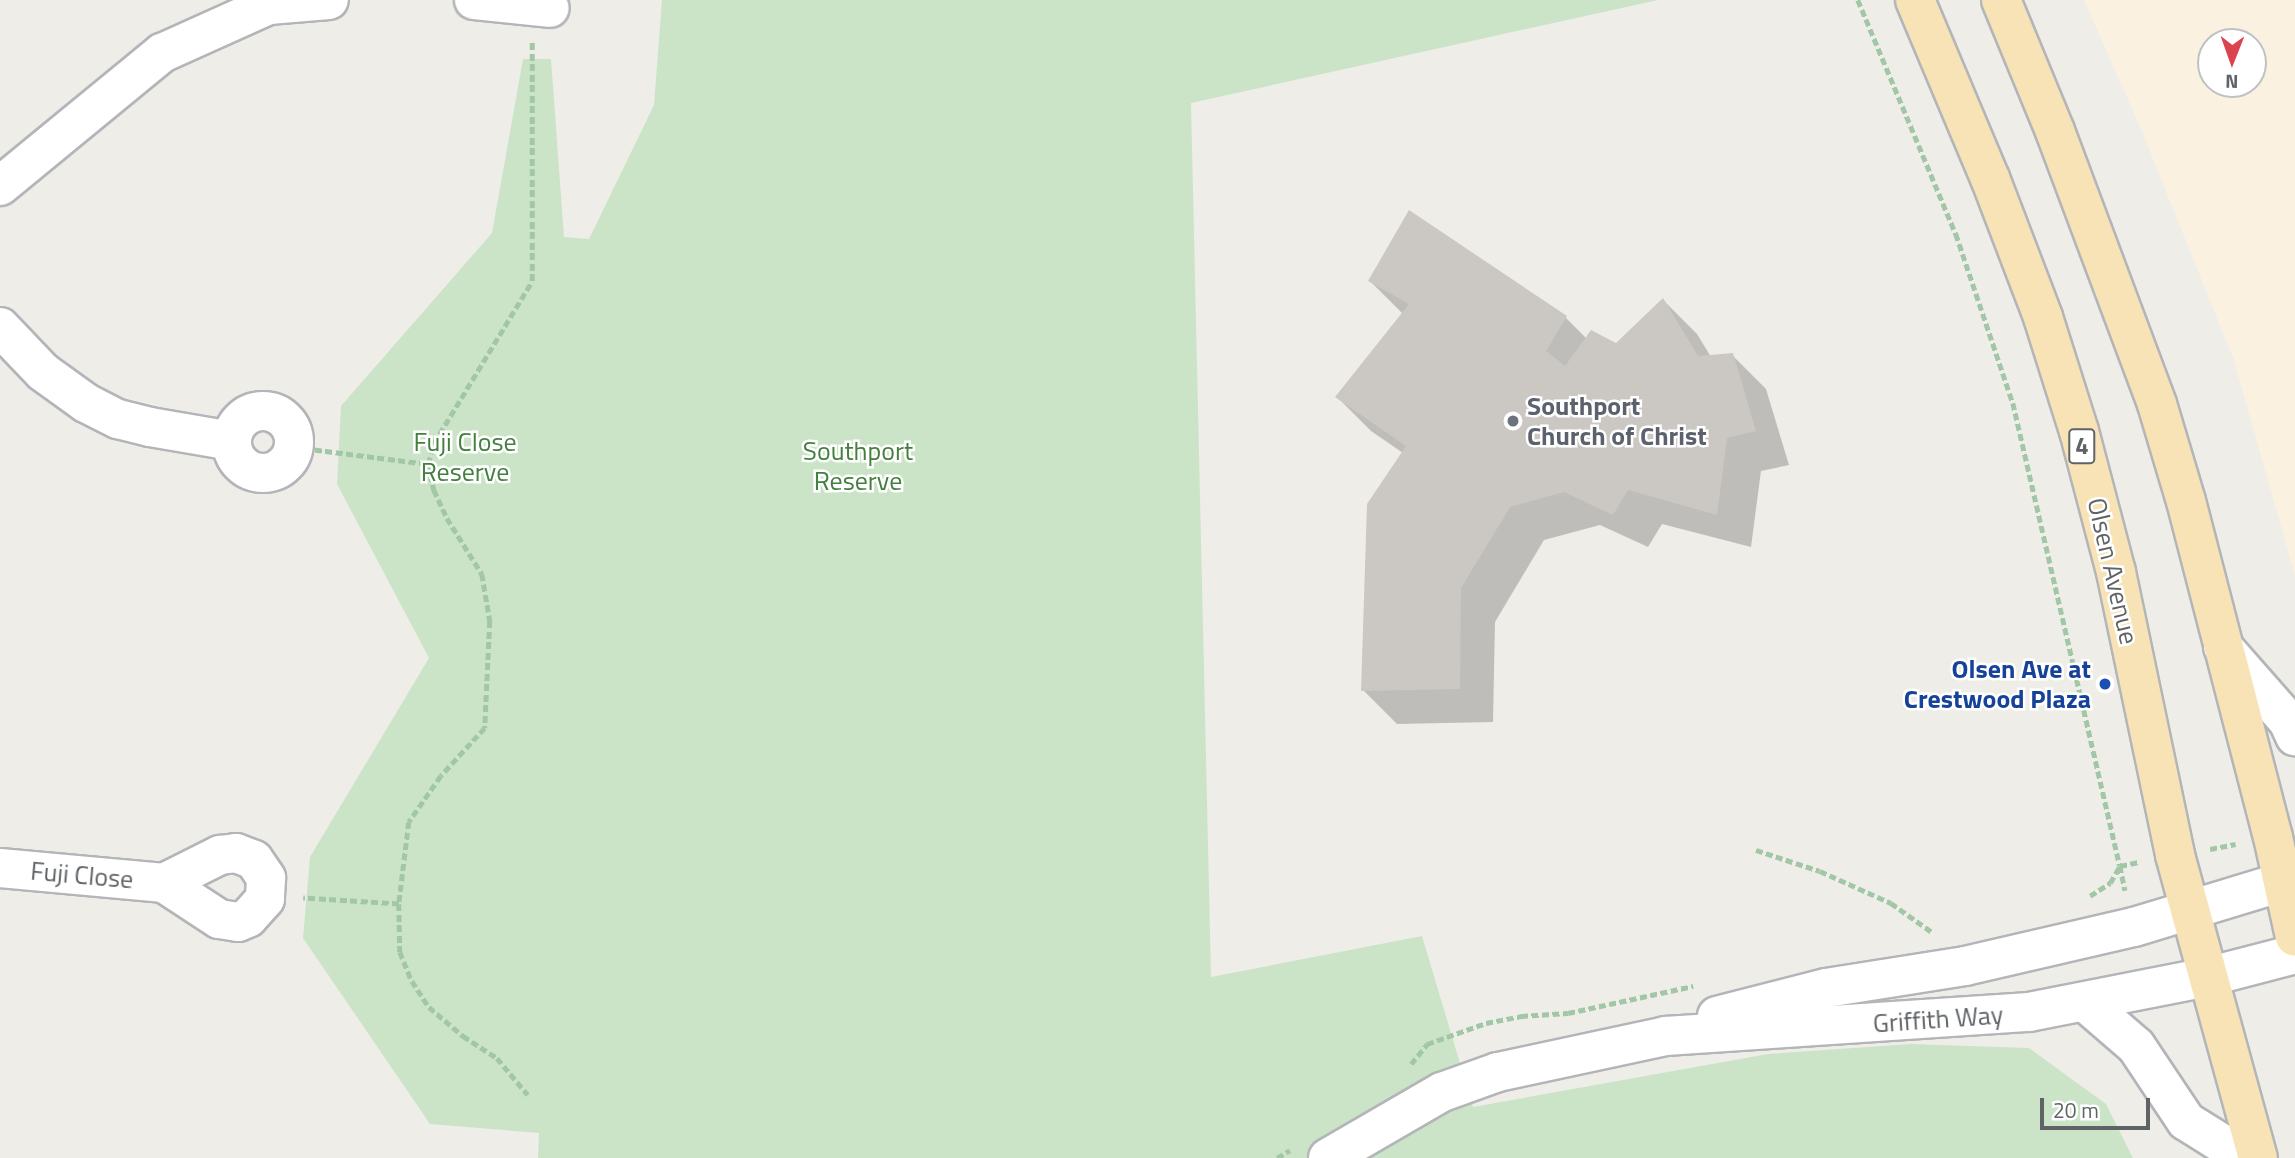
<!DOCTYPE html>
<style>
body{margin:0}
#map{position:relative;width:2295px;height:1158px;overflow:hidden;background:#efede8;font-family:"Titillium Web",sans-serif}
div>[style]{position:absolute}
.commercial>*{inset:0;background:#fbf1e1}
.green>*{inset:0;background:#cbe4c7}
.shadow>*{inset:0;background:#0003}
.building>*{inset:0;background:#cbc8c4}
.path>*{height:4.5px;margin-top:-2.25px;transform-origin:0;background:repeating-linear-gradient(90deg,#a2c7a7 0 7px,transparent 0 10.5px)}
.roads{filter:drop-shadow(2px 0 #b3b5b8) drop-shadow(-2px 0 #b3b5b8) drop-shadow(0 2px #b3b5b8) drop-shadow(0 -2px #b3b5b8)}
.minor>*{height:38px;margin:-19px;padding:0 19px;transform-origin:19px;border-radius:19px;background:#fff}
.minor>.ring{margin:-19px;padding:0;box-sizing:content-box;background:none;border:38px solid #fff;border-radius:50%}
.tertiary>*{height:38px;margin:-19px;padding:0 19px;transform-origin:19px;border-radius:19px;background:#fff}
.primary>*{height:38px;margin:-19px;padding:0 19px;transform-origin:19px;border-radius:19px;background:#f7e3b5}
.dots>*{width:19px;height:19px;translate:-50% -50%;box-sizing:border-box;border:4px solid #fff;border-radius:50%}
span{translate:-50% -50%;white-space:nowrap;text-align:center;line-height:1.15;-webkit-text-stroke:5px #fff;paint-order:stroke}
.shield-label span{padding:2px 5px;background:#fff;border:2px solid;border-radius:5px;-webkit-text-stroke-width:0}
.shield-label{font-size:24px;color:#5f6366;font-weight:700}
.worship-label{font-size:26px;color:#5b616d;font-weight:700}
.left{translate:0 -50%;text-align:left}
.park-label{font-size:26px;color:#437f3d}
.street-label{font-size:26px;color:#5f6366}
.transit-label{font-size:26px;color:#164399;font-weight:700}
.right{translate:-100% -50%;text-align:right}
.north{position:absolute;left:2197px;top:28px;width:70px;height:70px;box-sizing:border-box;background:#fff;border:2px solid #bfc1c2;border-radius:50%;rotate:181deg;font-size:19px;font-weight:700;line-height:28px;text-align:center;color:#5f6366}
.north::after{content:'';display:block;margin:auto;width:24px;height:32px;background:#d9444f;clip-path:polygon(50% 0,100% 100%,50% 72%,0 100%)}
.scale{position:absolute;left:2040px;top:1098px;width:110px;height:32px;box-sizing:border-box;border:4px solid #5f6366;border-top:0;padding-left:9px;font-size:21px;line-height:24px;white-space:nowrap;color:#5f6366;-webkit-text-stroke:5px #fff;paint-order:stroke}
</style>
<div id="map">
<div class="commercial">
<i style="clip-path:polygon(evenodd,2084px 0,2295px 0,2295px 576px,2234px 360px,2141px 129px,2084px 0,2211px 42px,2253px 42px,2253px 84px,2211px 84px,2211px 42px)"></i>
</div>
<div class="green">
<i style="clip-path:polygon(662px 0,1658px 0,1191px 103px,1211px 977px,1422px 936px,1473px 1107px,1768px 1054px,1911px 1044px,2029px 1048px,2106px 1104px,2133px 1158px,538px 1158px,539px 1133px,430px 1124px,303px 938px,310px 857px,429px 658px,337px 484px,341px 406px,492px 233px,523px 59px,551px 59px,564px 237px,589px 239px,654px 105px)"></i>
</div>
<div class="shadow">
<i style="clip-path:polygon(1409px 213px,1566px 318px,1587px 339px,1616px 346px,1663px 300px,1697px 334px,1711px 357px,1732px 355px,1766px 389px,1789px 465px,1761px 471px,1751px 547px,1662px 524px,1648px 547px,1600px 525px,1544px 540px,1495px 622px,1493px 722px,1397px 724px,1363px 690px,1403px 453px,1371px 431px,1337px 397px,1403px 314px,1370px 281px)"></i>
</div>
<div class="building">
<i style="clip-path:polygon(1409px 210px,1567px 316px,1546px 351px,1565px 366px,1591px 330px,1616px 343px,1663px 298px,1698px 356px,1733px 353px,1756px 431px,1727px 438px,1717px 515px,1628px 490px,1613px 515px,1564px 492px,1510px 507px,1461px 588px,1460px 689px,1361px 691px,1367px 504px,1406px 446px,1335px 397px,1409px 304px,1368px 281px)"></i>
</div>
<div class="path">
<i style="left:1858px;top:0;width:254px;rotate:67.3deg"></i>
<i style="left:1956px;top:234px;width:178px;rotate:71.4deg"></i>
<i style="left:2013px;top:403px;width:475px;rotate:77deg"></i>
<i style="left:2120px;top:866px;width:19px;rotate:-12deg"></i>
<i style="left:294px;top:447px;width:135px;rotate:7.2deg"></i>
<i style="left:428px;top:464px;width:27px;rotate:77deg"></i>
<i style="left:434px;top:490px;width:31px;rotate:65deg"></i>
<i style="left:447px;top:518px;width:66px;rotate:58deg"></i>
<i style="left:482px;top:574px;width:48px;rotate:80.3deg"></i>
<i style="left:490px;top:621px;width:107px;rotate:92.7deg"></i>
<i style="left:485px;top:728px;width:65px;rotate:132.5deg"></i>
<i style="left:441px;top:776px;width:56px;rotate:124.8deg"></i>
<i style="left:409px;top:822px;width:83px;rotate:97deg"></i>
<i style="left:399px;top:904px;width:96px;rotate:-176.4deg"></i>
<i style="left:428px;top:464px;width:22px;rotate:-74deg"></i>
<i style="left:434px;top:443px;width:189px;rotate:-58.8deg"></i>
<i style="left:532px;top:281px;width:239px;rotate:-90deg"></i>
<i style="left:2210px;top:849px;width:26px;rotate:-11deg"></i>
<i style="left:1756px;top:850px;width:67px;rotate:18.2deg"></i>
<i style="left:1820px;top:871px;width:78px;rotate:24.3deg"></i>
<i style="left:1891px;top:903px;width:50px;rotate:35.3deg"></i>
<i style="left:2090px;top:896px;width:24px;rotate:-33deg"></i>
<i style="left:2110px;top:883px;width:20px;rotate:-60deg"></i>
<i style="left:2120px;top:866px;width:25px;rotate:78deg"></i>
<i style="left:399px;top:904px;width:48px;rotate:88.8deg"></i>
<i style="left:400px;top:952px;width:31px;rotate:68deg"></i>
<i style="left:412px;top:981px;width:31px;rotate:57deg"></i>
<i style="left:429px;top:1007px;width:45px;rotate:40.5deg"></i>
<i style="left:463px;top:1036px;width:40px;rotate:32.9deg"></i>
<i style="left:497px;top:1058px;width:48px;rotate:50deg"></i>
<i style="left:1411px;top:1064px;width:26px;rotate:-51deg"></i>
<i style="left:1427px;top:1044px;width:63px;rotate:-19.6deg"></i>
<i style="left:1486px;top:1023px;width:36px;rotate:-11deg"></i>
<i style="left:1521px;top:1016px;width:47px;rotate:-3.7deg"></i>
<i style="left:1568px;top:1013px;width:128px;rotate:-12.2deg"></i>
<i style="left:1277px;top:1158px;width:15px;rotate:-32deg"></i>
</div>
<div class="roads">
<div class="minor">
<i style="left:474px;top:0;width:76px;rotate:6deg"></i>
<i style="left:0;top:186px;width:210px;rotate:-39.4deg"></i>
<i style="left:162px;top:53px;width:117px;rotate:-24.2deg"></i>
<i style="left:269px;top:5px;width:60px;rotate:-4.8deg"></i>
<i style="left:0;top:327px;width:62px;rotate:46.3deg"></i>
<i style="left:43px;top:372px;width:53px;rotate:35.8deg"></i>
<i style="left:86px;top:403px;width:36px;rotate:27deg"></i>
<i style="left:118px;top:419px;width:33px;rotate:14deg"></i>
<i style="left:150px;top:427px;width:83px;rotate:9.7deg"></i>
<i class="ring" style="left:232px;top:411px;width:24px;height:24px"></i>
<i style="left:2223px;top:647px;width:98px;rotate:48.7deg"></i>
<i style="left:2288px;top:721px;width:17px;rotate:65deg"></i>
<i style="left:236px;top:853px;width:19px;rotate:21deg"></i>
<i style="left:254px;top:860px;width:22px;rotate:56deg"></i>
<i style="left:266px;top:878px;width:21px;rotate:93deg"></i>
<i style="left:265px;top:899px;width:25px;rotate:132deg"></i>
<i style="left:248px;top:918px;width:11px;rotate:158deg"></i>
<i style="left:238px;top:922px;width:19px;rotate:-171deg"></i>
<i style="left:219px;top:919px;width:66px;rotate:-146.8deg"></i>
<i style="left:164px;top:883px;width:63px;rotate:-26.6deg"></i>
<i style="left:220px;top:855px;width:16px;rotate:-7deg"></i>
<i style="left:0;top:868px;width:165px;rotate:5.2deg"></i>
<i style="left:2190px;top:910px;width:110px;rotate:-16.9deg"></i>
<i style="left:2207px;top:977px;width:91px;rotate:-14.6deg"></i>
</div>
<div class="tertiary">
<i style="left:2085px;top:1002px;width:67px;rotate:40.8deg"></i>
<i style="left:2136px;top:1046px;width:90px;rotate:56.3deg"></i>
<i style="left:2186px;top:1121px;width:70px;rotate:32.1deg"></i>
<i style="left:1717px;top:1016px;width:113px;rotate:-14.4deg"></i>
<i style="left:1826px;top:988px;width:141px;rotate:-9deg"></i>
<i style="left:1965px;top:966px;width:173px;rotate:-13deg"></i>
<i style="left:2134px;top:927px;width:59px;rotate:-16.9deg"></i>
<i style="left:1328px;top:1158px;width:132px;rotate:-30.1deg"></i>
<i style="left:1442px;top:1092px;width:59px;rotate:-19.7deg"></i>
<i style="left:1498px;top:1072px;width:172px;rotate:-12.1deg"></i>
<i style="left:1666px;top:1036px;width:364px;rotate:-3.8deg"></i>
<i style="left:2029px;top:1012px;width:181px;rotate:-11.1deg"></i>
</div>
<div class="primary">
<i style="left:1915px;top:0;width:193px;rotate:67.2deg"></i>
<i style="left:1990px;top:178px;width:149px;rotate:69.1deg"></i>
<i style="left:2043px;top:317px;width:120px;rotate:72.5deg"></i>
<i style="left:2079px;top:431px;width:146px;rotate:75.3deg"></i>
<i style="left:2116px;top:572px;width:289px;rotate:78.2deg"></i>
<i style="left:2175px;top:855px;width:314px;rotate:74.7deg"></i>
<i style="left:2001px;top:0;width:142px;rotate:67.6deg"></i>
<i style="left:2055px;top:131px;width:291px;rotate:69.5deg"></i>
<i style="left:2157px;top:404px;width:101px;rotate:73.4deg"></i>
<i style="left:2186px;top:501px;width:347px;rotate:75.5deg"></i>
<i style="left:2273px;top:837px;width:102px;rotate:77.6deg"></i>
</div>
</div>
<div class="dots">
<i style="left:1513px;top:421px;background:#6b7280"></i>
<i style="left:2105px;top:684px;background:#1a4fb4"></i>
</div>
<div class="shield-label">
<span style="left:2082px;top:446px">4</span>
</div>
<div class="worship-label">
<span class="left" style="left:1527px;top:421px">Southport<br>Church of Christ</span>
</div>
<div class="park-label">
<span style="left:465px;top:457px">Fuji Close<br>Reserve</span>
<span style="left:858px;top:466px">Southport<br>Reserve</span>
</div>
<div class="street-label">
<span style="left:2113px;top:571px;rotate:77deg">Olsen Avenue</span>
<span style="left:82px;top:875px;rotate:5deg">Fuji Close</span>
<span style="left:1938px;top:1019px;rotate:-4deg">Griffith Way</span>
</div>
<div class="transit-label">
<span class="right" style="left:2091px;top:684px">Olsen Ave at<br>Crestwood Plaza</span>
</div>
<div class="north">N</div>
<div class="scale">20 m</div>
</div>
